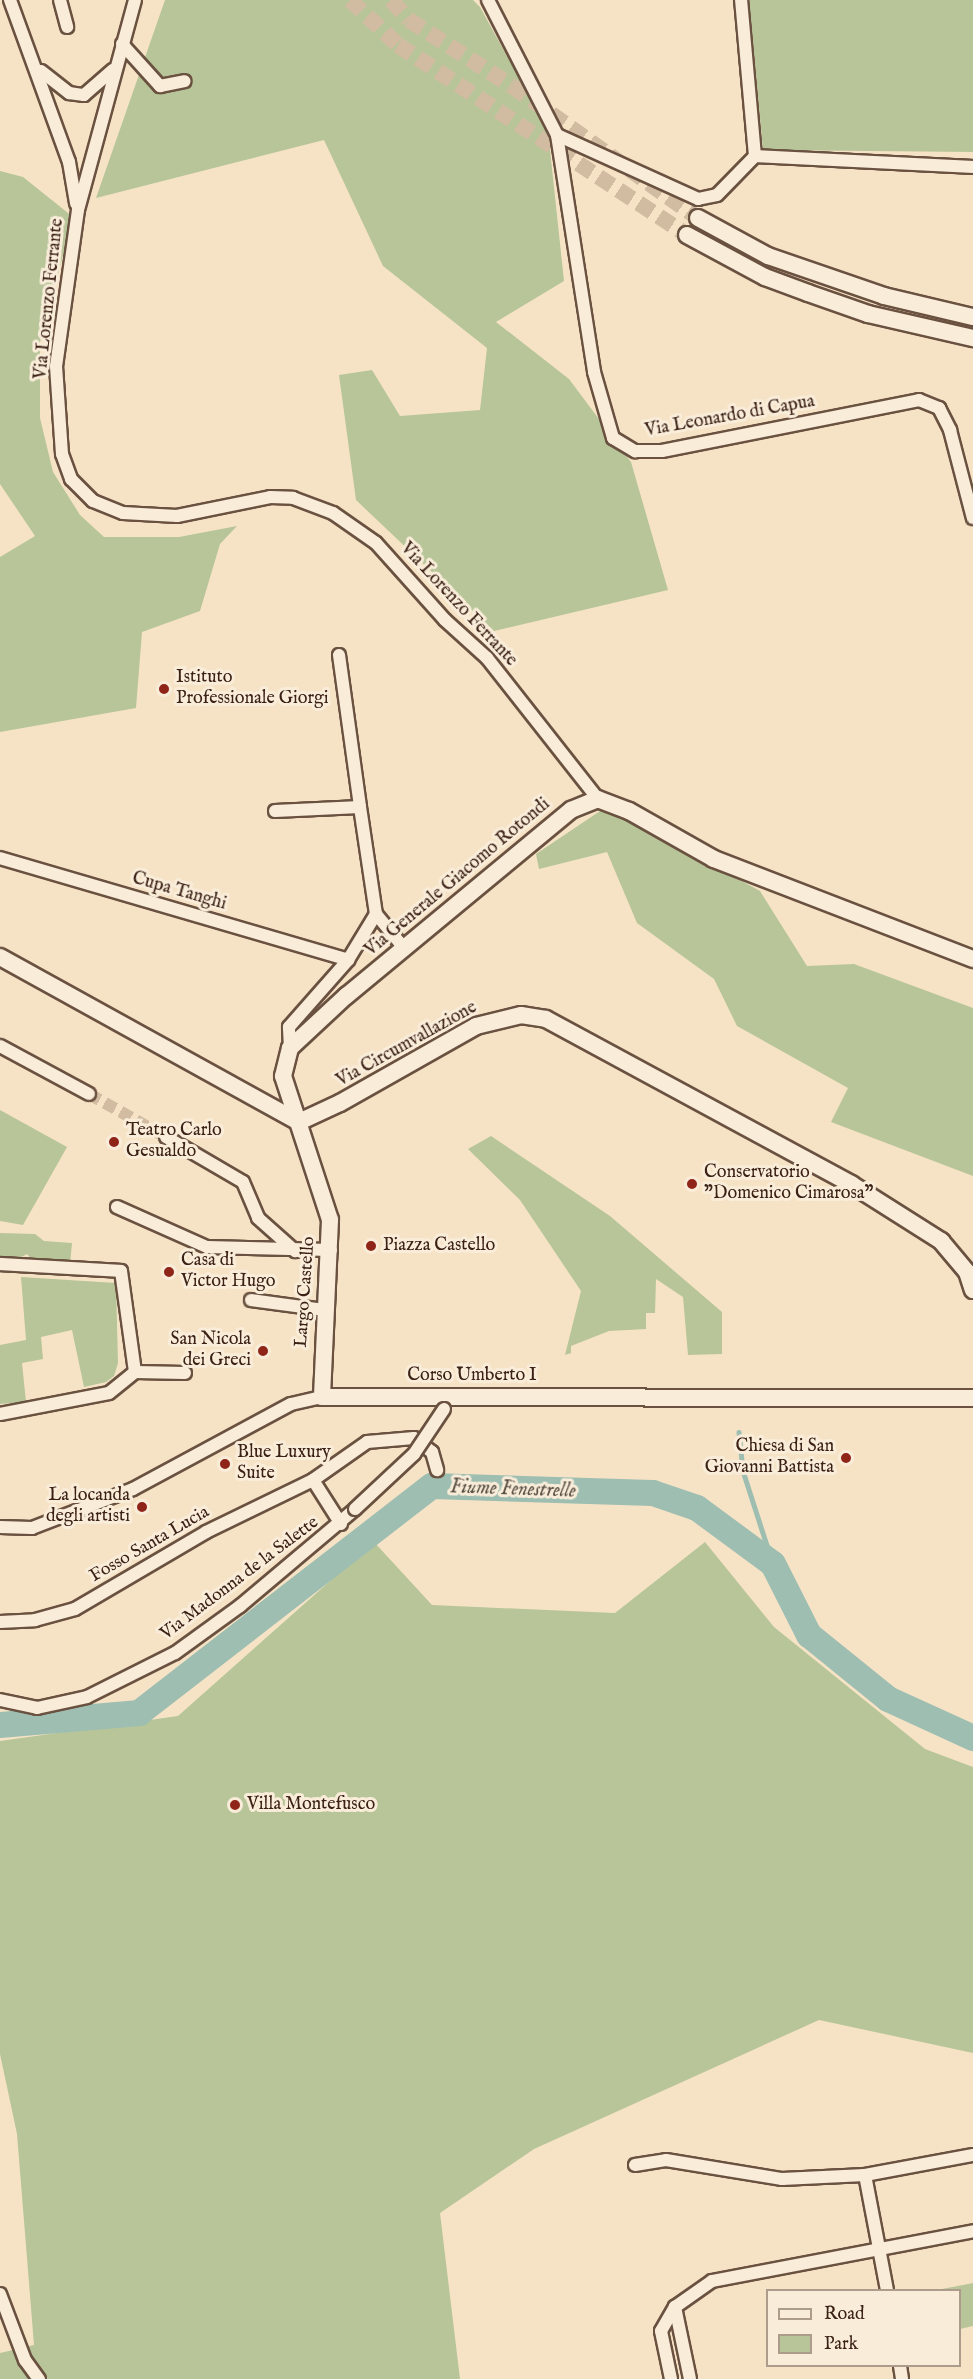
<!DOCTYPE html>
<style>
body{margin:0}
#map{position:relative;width:973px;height:2379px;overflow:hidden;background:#f6e3c6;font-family:"IM FELL English",serif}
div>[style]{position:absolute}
.green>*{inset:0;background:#b7c599}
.stream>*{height:4.5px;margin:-2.25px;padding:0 2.25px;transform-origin:2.25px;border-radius:2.25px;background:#9dbeb1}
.river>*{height:26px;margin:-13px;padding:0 13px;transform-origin:13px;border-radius:13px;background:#9dbeb1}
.street-tunnel>*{height:12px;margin-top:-6px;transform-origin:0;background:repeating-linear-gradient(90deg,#d1bca2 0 12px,transparent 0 18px)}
.secondary-tunnel>*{height:16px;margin-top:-8px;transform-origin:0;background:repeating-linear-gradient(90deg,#d1bca2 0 16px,transparent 0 24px)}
.roads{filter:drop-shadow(2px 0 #6a5140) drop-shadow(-2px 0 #6a5140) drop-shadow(0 2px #6a5140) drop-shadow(0 -2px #6a5140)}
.street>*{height:12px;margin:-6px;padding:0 6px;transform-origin:6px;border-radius:6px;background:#f9edda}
.secondary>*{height:16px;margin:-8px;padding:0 8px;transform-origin:8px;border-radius:8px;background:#f9edda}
.bridges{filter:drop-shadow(2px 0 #6a5140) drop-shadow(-2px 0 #6a5140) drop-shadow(0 2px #6a5140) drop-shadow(0 -2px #6a5140)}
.street-bridge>*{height:12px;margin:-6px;padding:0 6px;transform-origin:6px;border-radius:6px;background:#f9edda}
.dots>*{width:16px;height:16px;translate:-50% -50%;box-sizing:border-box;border:3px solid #f9edda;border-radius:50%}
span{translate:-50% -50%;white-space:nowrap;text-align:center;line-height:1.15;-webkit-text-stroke:6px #f9edda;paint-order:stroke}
.street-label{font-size:18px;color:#3b2014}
.poi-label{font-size:18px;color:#3b2014}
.left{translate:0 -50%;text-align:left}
.right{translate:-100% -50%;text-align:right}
.water-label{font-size:20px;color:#584f43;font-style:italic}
.legend{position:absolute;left:766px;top:2289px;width:195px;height:78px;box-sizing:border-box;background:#f9edda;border:2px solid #ad9b8b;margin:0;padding:8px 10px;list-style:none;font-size:18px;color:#3b2014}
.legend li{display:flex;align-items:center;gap:12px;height:30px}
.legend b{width:30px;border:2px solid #ad9b8b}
</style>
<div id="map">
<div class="green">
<i style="clip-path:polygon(165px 0,473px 0,480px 7px,548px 131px,564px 281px,496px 322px,569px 379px,631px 462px,668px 590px,494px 631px,356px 500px,339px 375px,372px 370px,400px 416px,480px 410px,487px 348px,383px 266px,324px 140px,96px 198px)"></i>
<i style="clip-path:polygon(749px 0,973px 0,973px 152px,763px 150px)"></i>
<i style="clip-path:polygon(0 171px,23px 177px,73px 217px,40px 342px,40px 418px,53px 472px,80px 515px,104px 537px,179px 537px,237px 526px,220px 544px,200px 611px,142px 632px,136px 708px,0 732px,0 557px,35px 536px,0 484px)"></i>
<i style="clip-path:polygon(606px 807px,760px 891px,807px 966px,854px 964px,973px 1008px,973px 1176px,831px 1122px,848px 1088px,737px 1026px,714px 979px,637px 923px,607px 852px,539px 869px,536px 854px)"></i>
<i style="clip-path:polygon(0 1110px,67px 1147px,23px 1225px,0 1221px)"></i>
<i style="clip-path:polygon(491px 1136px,610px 1216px,722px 1312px,722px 1354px,688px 1355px,683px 1297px,656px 1279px,655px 1313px,646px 1313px,646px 1329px,609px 1331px,571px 1346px,571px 1353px,565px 1355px,581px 1291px,520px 1200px,468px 1149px)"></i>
<i style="clip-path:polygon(0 1233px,35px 1234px,44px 1241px,72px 1243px,70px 1265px,32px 1260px,27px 1254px,18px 1259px,0 1257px)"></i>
<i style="clip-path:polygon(21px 1277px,116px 1283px,118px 1363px,114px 1376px,106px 1382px,84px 1387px,72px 1330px,41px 1337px,43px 1359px,22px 1363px,26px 1402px,0 1404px,0 1345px,26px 1340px)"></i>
<i style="clip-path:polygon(374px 1542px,432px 1605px,615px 1613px,705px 1542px,774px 1627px,925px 1749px,973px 1767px,973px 2053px,819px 2020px,534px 2149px,440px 2213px,460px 2379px,0 2379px,0 2353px,34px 2345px,17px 2134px,0 2054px,0 1741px,178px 1716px)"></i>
<i style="clip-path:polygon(973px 2283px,973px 2326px,960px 2329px,960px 2290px,937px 2290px)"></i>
</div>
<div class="stream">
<i style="left:739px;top:1432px;width:39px;rotate:84deg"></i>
<i style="left:743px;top:1471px;width:98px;rotate:72.1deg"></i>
</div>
<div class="river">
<i style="left:0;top:1725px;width:140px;rotate:-4.9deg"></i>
<i style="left:139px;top:1713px;width:371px;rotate:-37.8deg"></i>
<i style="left:432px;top:1486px;width:221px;rotate:1.8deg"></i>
<i style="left:653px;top:1493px;width:46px;rotate:18.8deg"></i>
<i style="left:697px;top:1508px;width:94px;rotate:36.4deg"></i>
<i style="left:773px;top:1564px;width:80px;rotate:63.1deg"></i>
<i style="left:809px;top:1635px;width:102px;rotate:39deg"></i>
<i style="left:888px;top:1699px;width:94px;rotate:24.6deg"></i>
</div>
<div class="street-tunnel">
<i style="left:89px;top:1094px;width:88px;rotate:29.2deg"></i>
</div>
<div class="secondary-tunnel">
<i style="left:350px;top:0;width:66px;rotate:43.2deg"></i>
<i style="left:398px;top:45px;width:346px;rotate:33.3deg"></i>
<i style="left:391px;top:0;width:27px;rotate:48deg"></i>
<i style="left:409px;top:20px;width:122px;rotate:32.7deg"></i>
<i style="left:512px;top:86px;width:228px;rotate:35.4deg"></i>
</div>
<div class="roads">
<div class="street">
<i style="left:10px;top:0;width:172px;rotate:70deg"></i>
<i style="left:69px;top:162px;width:42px;rotate:80.3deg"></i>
<i style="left:60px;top:0;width:28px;rotate:75deg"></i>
<i style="left:135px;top:0;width:218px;rotate:105.2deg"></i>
<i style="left:78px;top:210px;width:158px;rotate:98deg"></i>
<i style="left:56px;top:366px;width:88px;rotate:86.1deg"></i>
<i style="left:62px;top:454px;width:27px;rotate:70deg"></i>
<i style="left:71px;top:479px;width:31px;rotate:45deg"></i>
<i style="left:93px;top:501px;width:32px;rotate:22deg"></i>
<i style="left:123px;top:513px;width:54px;rotate:3.2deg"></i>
<i style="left:177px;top:516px;width:95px;rotate:-11.5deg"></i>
<i style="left:270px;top:497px;width:23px;rotate:2deg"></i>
<i style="left:293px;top:498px;width:43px;rotate:20.6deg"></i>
<i style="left:333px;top:513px;width:52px;rotate:34.9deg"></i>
<i style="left:376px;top:543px;width:103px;rotate:48.1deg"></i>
<i style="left:445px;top:620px;width:57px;rotate:42.1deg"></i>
<i style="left:487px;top:658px;width:179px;rotate:51.8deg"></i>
<i style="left:488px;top:0;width:152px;rotate:62.9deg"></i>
<i style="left:557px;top:135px;width:155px;rotate:24.4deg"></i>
<i style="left:698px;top:199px;width:19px;rotate:-12deg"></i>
<i style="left:717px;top:195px;width:54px;rotate:-45.7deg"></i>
<i style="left:755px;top:156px;width:157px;rotate:-95.1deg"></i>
<i style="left:122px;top:44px;width:57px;rotate:47.9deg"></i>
<i style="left:160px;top:86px;width:25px;rotate:-11deg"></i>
<i style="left:41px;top:71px;width:36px;rotate:38deg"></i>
<i style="left:69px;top:93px;width:15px;rotate:8deg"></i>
<i style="left:84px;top:95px;width:38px;rotate:-41deg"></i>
<i style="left:557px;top:135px;width:240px;rotate:81.1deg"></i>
<i style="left:594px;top:372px;width:69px;rotate:73.9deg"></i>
<i style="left:613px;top:438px;width:26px;rotate:31deg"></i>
<i style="left:635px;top:451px;width:27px"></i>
<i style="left:662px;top:451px;width:262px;rotate:-11.2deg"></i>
<i style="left:919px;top:400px;width:22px;rotate:22deg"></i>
<i style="left:939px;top:408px;width:25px;rotate:63deg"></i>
<i style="left:950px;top:430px;width:91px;rotate:75.4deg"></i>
<i style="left:755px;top:156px;width:218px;rotate:2.9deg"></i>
<i style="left:339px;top:655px;width:153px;rotate:82.1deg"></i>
<i style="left:275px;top:811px;width:85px;rotate:-2.7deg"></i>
<i style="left:360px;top:807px;width:108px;rotate:81.5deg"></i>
<i style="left:376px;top:914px;width:44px;rotate:50.5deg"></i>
<i style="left:0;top:858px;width:363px;rotate:16.3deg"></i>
<i style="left:0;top:1046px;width:101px;rotate:28.3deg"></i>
<i style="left:290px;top:1048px;width:21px;rotate:-93deg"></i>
<i style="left:289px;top:1027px;width:89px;rotate:-48.6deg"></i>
<i style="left:348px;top:960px;width:54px;rotate:-58.7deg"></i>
<i style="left:166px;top:1137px;width:89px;rotate:30.3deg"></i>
<i style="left:243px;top:1182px;width:39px;rotate:67deg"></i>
<i style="left:258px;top:1218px;width:50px;rotate:41.7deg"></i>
<i style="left:117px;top:1207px;width:98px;rotate:24deg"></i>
<i style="left:207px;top:1247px;width:124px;rotate:1.4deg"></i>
<i style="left:0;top:1264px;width:121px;rotate:3.3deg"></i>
<i style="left:121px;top:1271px;width:102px;rotate:82.1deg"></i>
<i style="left:135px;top:1372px;width:33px;rotate:141deg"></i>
<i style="left:109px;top:1393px;width:111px;rotate:169.1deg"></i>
<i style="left:251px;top:1300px;width:75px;rotate:7.7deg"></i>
<i style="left:135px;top:1372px;width:50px;rotate:1.1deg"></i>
<i style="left:341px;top:1524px;width:52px;rotate:-122.5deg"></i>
<i style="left:313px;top:1480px;width:66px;rotate:-35.1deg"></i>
<i style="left:367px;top:1442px;width:47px;rotate:-4.9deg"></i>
<i style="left:414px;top:1438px;width:23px;rotate:38deg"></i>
<i style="left:432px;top:1452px;width:19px;rotate:74deg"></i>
<i style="left:0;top:1527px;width:32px;rotate:2deg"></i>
<i style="left:32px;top:1528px;width:108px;rotate:-21.1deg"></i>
<i style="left:133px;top:1489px;width:179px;rotate:-28.3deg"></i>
<i style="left:291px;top:1404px;width:32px;rotate:-13deg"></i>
<i style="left:0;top:1622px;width:35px;rotate:-3deg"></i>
<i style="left:35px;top:1620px;width:41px;rotate:-15.4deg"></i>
<i style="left:75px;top:1609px;width:152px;rotate:-30.4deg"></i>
<i style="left:206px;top:1532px;width:119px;rotate:-25.9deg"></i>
<i style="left:0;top:1700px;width:38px;rotate:12deg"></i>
<i style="left:37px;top:1708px;width:51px;rotate:-12.4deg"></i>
<i style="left:87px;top:1697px;width:98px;rotate:-26.6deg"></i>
<i style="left:175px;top:1653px;width:80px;rotate:-35.9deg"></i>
<i style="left:240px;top:1606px;width:150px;rotate:-40.1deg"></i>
<i style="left:635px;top:2165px;width:31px;rotate:-9deg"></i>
<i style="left:666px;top:2160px;width:118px;rotate:9.3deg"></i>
<i style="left:782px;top:2179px;width:83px;rotate:-2.8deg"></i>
<i style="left:865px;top:2175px;width:110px;rotate:-10.5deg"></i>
<i style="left:865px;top:2175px;width:117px;rotate:79.2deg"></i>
<i style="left:0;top:2294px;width:71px;rotate:69.3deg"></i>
<i style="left:25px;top:2360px;width:24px;rotate:54deg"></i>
<i style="left:900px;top:2366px;width:13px;rotate:81deg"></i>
<i style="left:671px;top:2379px;width:49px;rotate:-101.8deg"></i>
<i style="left:661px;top:2331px;width:28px;rotate:-60deg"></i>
<i style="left:690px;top:2379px;width:74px;rotate:-101.8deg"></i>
<i style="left:675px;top:2307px;width:45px;rotate:-35.1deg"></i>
<i style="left:712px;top:2281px;width:266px;rotate:-10.8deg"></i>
</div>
<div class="secondary">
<i style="left:698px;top:218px;width:80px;rotate:28.5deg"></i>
<i style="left:768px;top:256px;width:123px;rotate:19deg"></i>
<i style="left:884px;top:296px;width:91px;rotate:13.3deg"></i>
<i style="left:687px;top:235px;width:89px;rotate:28.3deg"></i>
<i style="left:765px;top:277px;width:46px;rotate:20.4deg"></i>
<i style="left:808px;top:293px;width:64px;rotate:19.3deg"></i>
<i style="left:868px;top:314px;width:108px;rotate:12.9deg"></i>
<i style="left:0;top:957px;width:342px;rotate:28.9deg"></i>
<i style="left:973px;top:959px;width:278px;rotate:-158.9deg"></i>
<i style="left:714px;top:859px;width:98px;rotate:-150.5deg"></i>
<i style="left:629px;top:811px;width:33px;rotate:-159deg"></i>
<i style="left:598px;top:799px;width:29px;rotate:158deg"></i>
<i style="left:571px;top:810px;width:291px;rotate:140.4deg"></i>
<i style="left:347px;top:995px;width:78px;rotate:137.1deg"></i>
<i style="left:290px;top:1048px;width:29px;rotate:104deg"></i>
<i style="left:283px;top:1076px;width:151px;rotate:71.9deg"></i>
<i style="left:330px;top:1220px;width:177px;rotate:92.6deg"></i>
<i style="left:322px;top:1397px;width:651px;rotate:0.09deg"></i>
<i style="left:299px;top:1122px;width:45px;rotate:-24.9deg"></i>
<i style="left:340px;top:1103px;width:156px;rotate:-29.5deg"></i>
<i style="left:476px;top:1026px;width:46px;rotate:-13.7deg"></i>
<i style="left:521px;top:1015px;width:25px;rotate:9deg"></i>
<i style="left:546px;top:1019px;width:347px;rotate:28.4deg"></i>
<i style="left:851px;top:1184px;width:107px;rotate:32.3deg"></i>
<i style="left:941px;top:1241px;width:40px;rotate:50deg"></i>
<i style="left:967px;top:1272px;width:19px;rotate:72deg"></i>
</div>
</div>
<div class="bridges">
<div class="street-bridge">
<i style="left:355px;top:1509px;width:81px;rotate:-43deg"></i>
<i style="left:414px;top:1454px;width:54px;rotate:-56.3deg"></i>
</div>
</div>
<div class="dots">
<i style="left:164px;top:689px;background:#8f2418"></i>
<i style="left:114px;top:1142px;background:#8f2418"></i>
<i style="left:692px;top:1184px;background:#8f2418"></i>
<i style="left:371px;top:1246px;background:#8f2418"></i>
<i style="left:169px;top:1272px;background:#8f2418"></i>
<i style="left:263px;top:1351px;background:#8f2418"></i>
<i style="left:846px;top:1458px;background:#8f2418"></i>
<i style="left:225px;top:1464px;background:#8f2418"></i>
<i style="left:142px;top:1507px;background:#8f2418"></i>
<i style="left:235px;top:1805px;background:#8f2418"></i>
</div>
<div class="street-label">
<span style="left:50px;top:299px;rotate:-84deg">Via Lorenzo Ferrante</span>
<span style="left:730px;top:417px;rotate:-10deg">Via Leonardo di Capua</span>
<span style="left:458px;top:605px;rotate:47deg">Via Lorenzo Ferrante</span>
<span style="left:458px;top:878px;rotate:-40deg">Via Generale Giacomo Rotondi</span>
<span style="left:179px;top:892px;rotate:16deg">Cupa Tanghi</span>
<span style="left:407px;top:1045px;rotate:-29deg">Via Circumvallazione</span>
<span style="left:306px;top:1292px;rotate:-86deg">Largo Castello</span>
<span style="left:472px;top:1376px">Corso Umberto I</span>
<span style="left:150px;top:1545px;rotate:-30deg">Fosso Santa Lucia</span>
<span style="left:240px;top:1579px;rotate:-37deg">Via Madonna de la Salette</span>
</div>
<div class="poi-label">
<span class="left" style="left:176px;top:689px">Istituto<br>Professionale Giorgi</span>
<span class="left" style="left:126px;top:1142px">Teatro Carlo<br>Gesualdo</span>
<span class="left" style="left:704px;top:1184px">Conservatorio<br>"Domenico Cimarosa"</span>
<span class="left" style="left:383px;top:1246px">Piazza Castello</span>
<span class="left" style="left:181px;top:1272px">Casa di<br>Victor Hugo</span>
<span class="right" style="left:251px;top:1351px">San Nicola<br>dei Greci</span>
<span class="right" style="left:834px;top:1458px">Chiesa di San<br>Giovanni Battista</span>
<span class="left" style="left:237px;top:1464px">Blue Luxury<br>Suite</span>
<span class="right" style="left:130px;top:1507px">La locanda<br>degli artisti</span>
<span class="left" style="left:247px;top:1805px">Villa Montefusco</span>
</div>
<div class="water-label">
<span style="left:513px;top:1489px;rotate:2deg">Fiume Fenestrelle</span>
</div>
<ul class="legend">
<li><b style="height:8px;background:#f9edda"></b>Road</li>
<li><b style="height:16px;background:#b7c599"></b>Park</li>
</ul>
</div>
